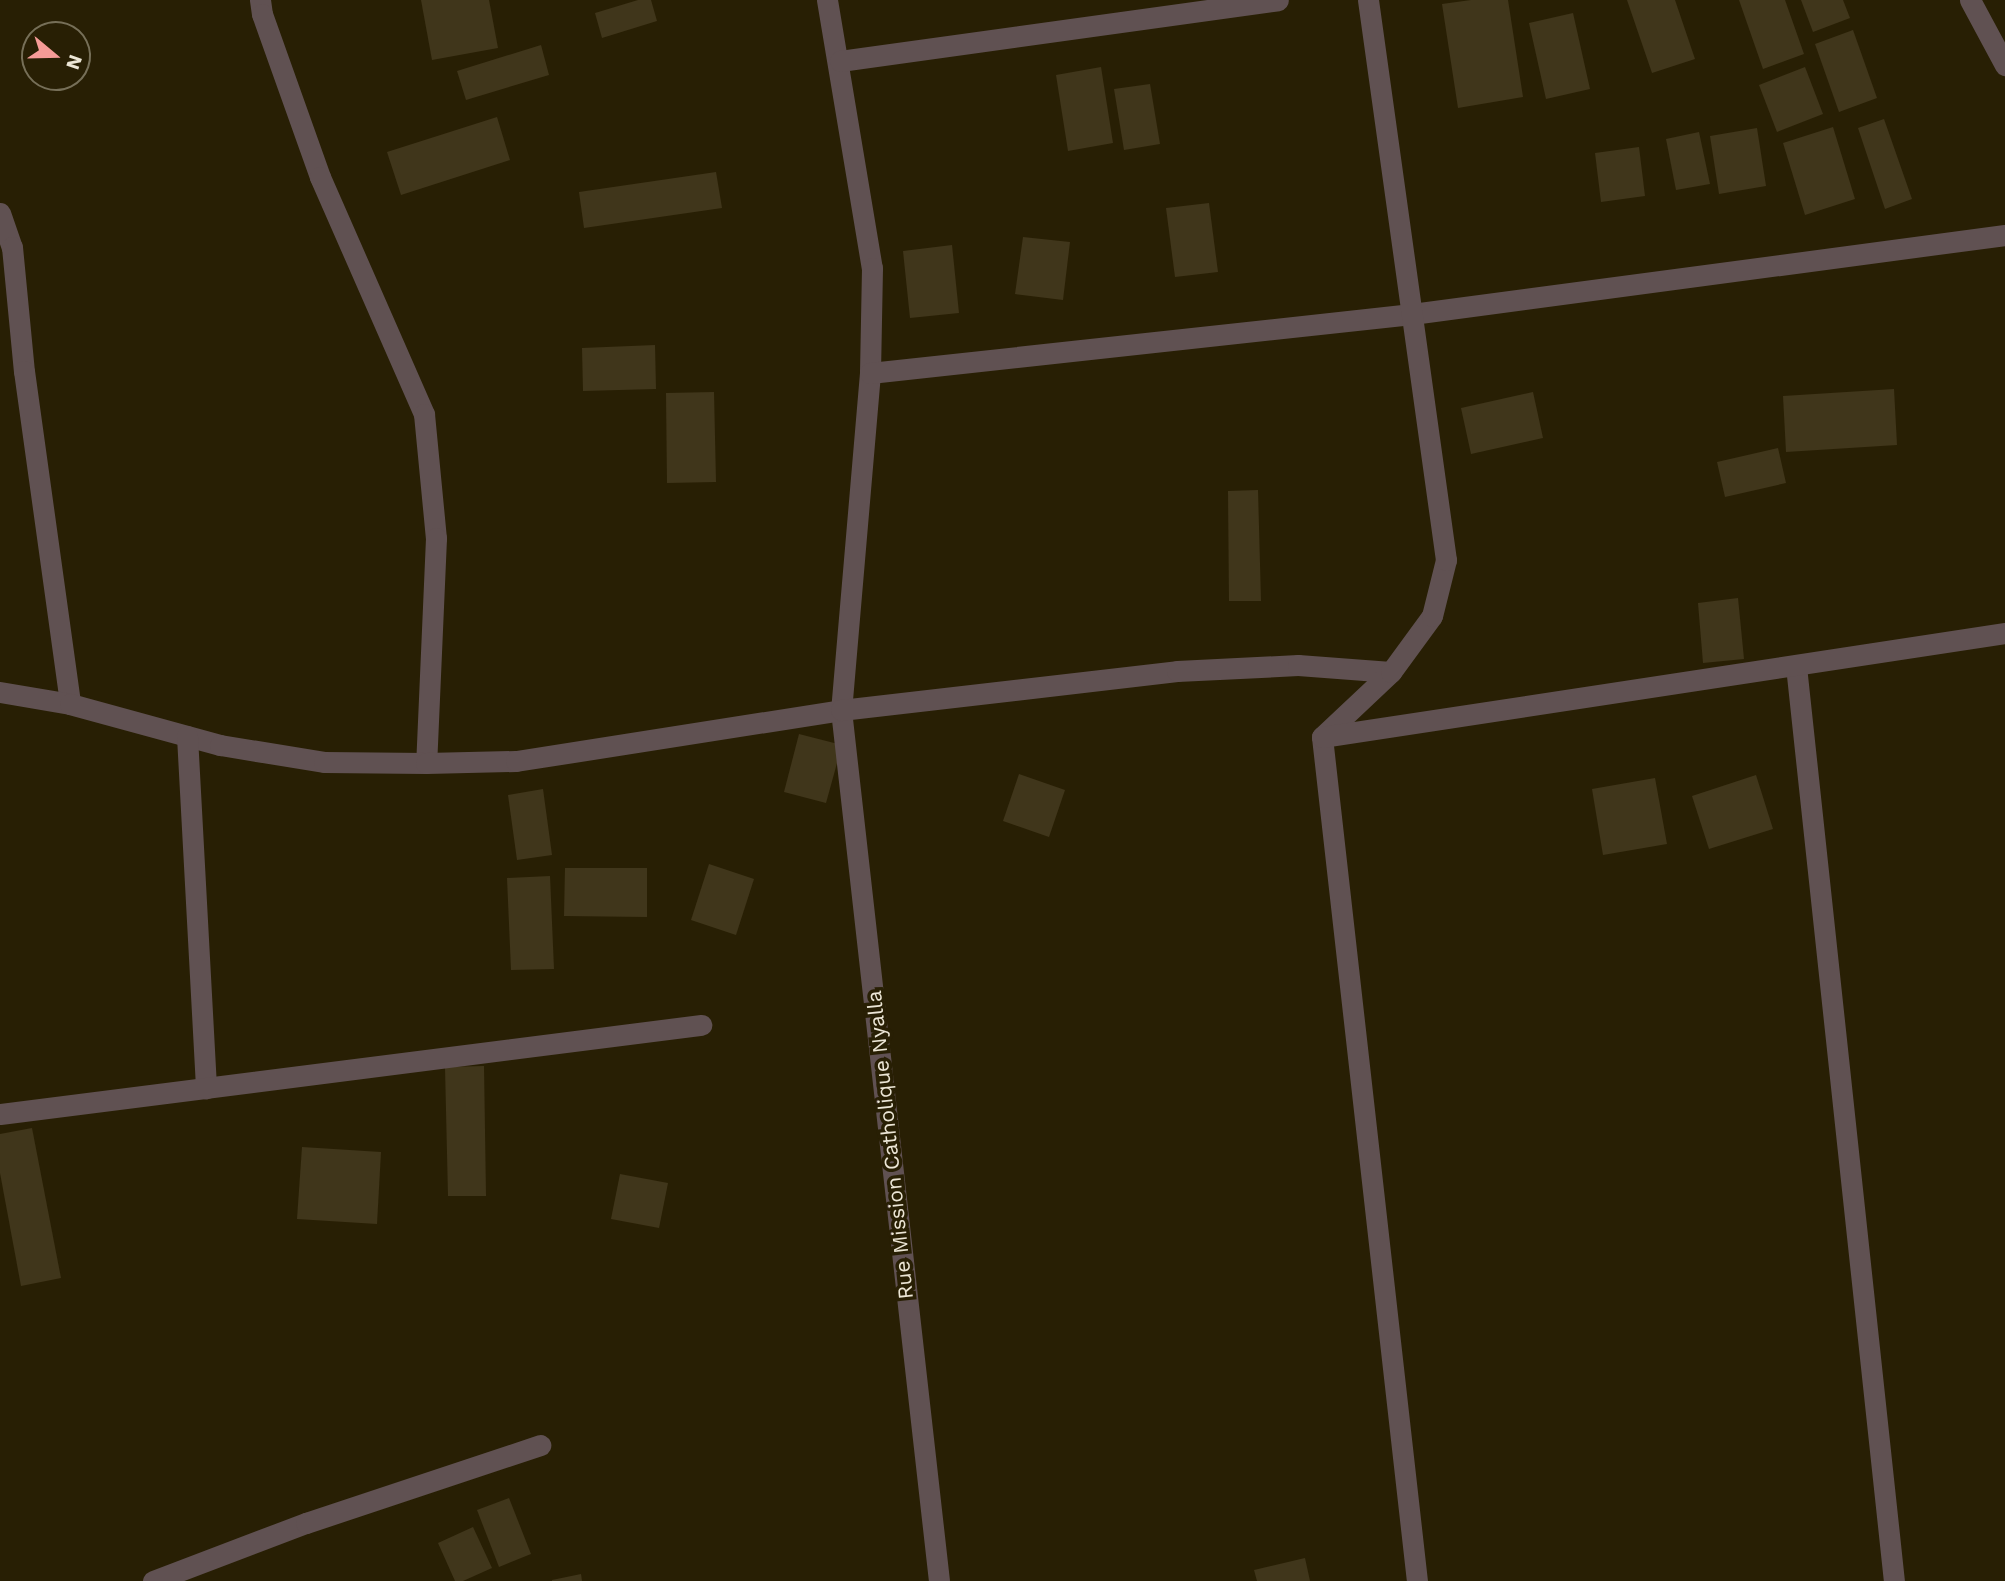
<!DOCTYPE html>
<style>
body{margin:0}
#map{position:relative;width:2005px;height:1581px;overflow:hidden;background:#281f04;font-family:"Work Sans",sans-serif}
div>[style]{position:absolute}
.building>*{inset:0;background:#40361b}
.minor>*{height:21px;margin:-10.5px;padding:0 10.5px;transform-origin:10.5px;border-radius:10.5px;background:#605152}
span{translate:-50% -50%;white-space:nowrap;text-align:center;line-height:1.15;-webkit-text-stroke:7px #281f04;paint-order:stroke}
.street-label{font-size:21px;color:#ece6d6}
.north{position:absolute;left:21px;top:21px;width:70px;height:70px;box-sizing:border-box;background:#281f04;border:2px solid #766f58;border-radius:50%;rotate:109deg;font-size:19px;font-weight:700;line-height:28px;text-align:center;color:#ece6d6}
.north::after{content:'';display:block;margin:auto;width:24px;height:32px;background:#f59b97;clip-path:polygon(50% 0,100% 100%,50% 72%,0 100%)}
</style>
<div id="map">
<div class="building">
<i style="clip-path:polygon(421px 0,489px 0,498px 48px,432px 60px)"></i>
<i style="clip-path:polygon(638px 0,651px 0,657px 21px,602px 38px,595px 13px)"></i>
<i style="clip-path:polygon(1471px 0,1508px 0,1523px 97px,1458px 108px,1442px 4px)"></i>
<i style="clip-path:polygon(1627px 0,1675px 0,1695px 59px,1652px 73px)"></i>
<i style="clip-path:polygon(1739px 0,1785px 0,1804px 54px,1763px 69px)"></i>
<i style="clip-path:polygon(1801px 0,1843px 0,1850px 18px,1813px 32px)"></i>
<i style="clip-path:polygon(1573px 13px,1590px 89px,1546px 99px,1529px 23px)"></i>
<i style="clip-path:polygon(1853px 30px,1877px 98px,1839px 112px,1815px 44px)"></i>
<i style="clip-path:polygon(541px 45px,549px 75px,466px 100px,457px 71px)"></i>
<i style="clip-path:polygon(1101px 67px,1113px 143px,1068px 151px,1056px 75px)"></i>
<i style="clip-path:polygon(1805px 67px,1823px 114px,1777px 132px,1759px 85px)"></i>
<i style="clip-path:polygon(1150px 84px,1160px 144px,1124px 150px,1114px 89px)"></i>
<i style="clip-path:polygon(497px 117px,510px 160px,401px 195px,387px 152px)"></i>
<i style="clip-path:polygon(1884px 119px,1912px 199px,1885px 209px,1858px 128px)"></i>
<i style="clip-path:polygon(1833px 127px,1855px 199px,1805px 215px,1783px 143px)"></i>
<i style="clip-path:polygon(1757px 128px,1766px 186px,1719px 194px,1710px 136px)"></i>
<i style="clip-path:polygon(1699px 132px,1710px 184px,1676px 190px,1666px 139px)"></i>
<i style="clip-path:polygon(1639px 147px,1645px 196px,1601px 202px,1595px 153px)"></i>
<i style="clip-path:polygon(716px 172px,722px 208px,584px 228px,579px 192px)"></i>
<i style="clip-path:polygon(1209px 203px,1218px 272px,1175px 277px,1166px 208px)"></i>
<i style="clip-path:polygon(1023px 237px,1070px 242px,1063px 300px,1015px 294px)"></i>
<i style="clip-path:polygon(952px 245px,959px 313px,910px 318px,903px 251px)"></i>
<i style="clip-path:polygon(655px 345px,656px 389px,583px 391px,582px 348px)"></i>
<i style="clip-path:polygon(1894px 389px,1897px 445px,1786px 452px,1783px 396px)"></i>
<i style="clip-path:polygon(714px 392px,716px 482px,667px 483px,666px 393px)"></i>
<i style="clip-path:polygon(1533px 392px,1543px 438px,1471px 454px,1461px 408px)"></i>
<i style="clip-path:polygon(1778px 448px,1786px 483px,1725px 497px,1717px 462px)"></i>
<i style="clip-path:polygon(1258px 490px,1261px 601px,1229px 601px,1228px 491px)"></i>
<i style="clip-path:polygon(1738px 598px,1744px 659px,1703px 663px,1698px 603px)"></i>
<i style="clip-path:polygon(799px 734px,842px 745px,826px 803px,784px 792px)"></i>
<i style="clip-path:polygon(1019px 774px,1065px 790px,1049px 837px,1003px 821px)"></i>
<i style="clip-path:polygon(1756px 775px,1773px 829px,1709px 849px,1692px 796px)"></i>
<i style="clip-path:polygon(1655px 778px,1667px 844px,1603px 855px,1592px 789px)"></i>
<i style="clip-path:polygon(543px 789px,552px 855px,517px 860px,508px 795px)"></i>
<i style="clip-path:polygon(709px 864px,754px 879px,736px 935px,691px 920px)"></i>
<i style="clip-path:polygon(565px 868px,647px 868px,647px 917px,564px 916px)"></i>
<i style="clip-path:polygon(550px 876px,554px 969px,511px 970px,507px 878px)"></i>
<i style="clip-path:polygon(484px 1066px,486px 1196px,448px 1196px,445px 1067px)"></i>
<i style="clip-path:polygon(32px 1128px,61px 1278px,21px 1286px,0 1173px,0 1134px)"></i>
<i style="clip-path:polygon(302px 1147px,381px 1152px,377px 1224px,297px 1219px)"></i>
<i style="clip-path:polygon(620px 1174px,668px 1183px,659px 1228px,611px 1219px)"></i>
<i style="clip-path:polygon(509px 1498px,531px 1554px,499px 1567px,477px 1510px)"></i>
<i style="clip-path:polygon(473px 1527px,492px 1568px,463px 1581px,455px 1581px,438px 1543px)"></i>
<i style="clip-path:polygon(1305px 1558px,1310px 1581px,1257px 1581px,1254px 1570px)"></i>
<i style="clip-path:polygon(581px 1574px,582px 1581px,552px 1581px,552px 1580px)"></i>
</div>
<div class="minor">
<i style="left:260px;top:0;width:14px;rotate:82deg"></i>
<i style="left:262px;top:14px;width:173px;rotate:70.4deg"></i>
<i style="left:320px;top:177px;width:259px;rotate:66.3deg"></i>
<i style="left:424px;top:414px;width:125px;rotate:84.5deg"></i>
<i style="left:436px;top:538px;width:225px;rotate:92.5deg"></i>
<i style="left:827px;top:0;width:272px;rotate:80.5deg"></i>
<i style="left:872px;top:268px;width:105px;rotate:91.1deg"></i>
<i style="left:870px;top:373px;width:338px;rotate:94.9deg"></i>
<i style="left:841px;top:710px;width:876px;rotate:83.58deg"></i>
<i style="left:1970px;top:0;width:74px;rotate:61.7deg"></i>
<i style="left:840px;top:61px;width:442px;rotate:-7.9deg"></i>
<i style="left:0;top:213px;width:36px;rotate:71deg"></i>
<i style="left:12px;top:247px;width:125px;rotate:84.5deg"></i>
<i style="left:24px;top:371px;width:336px;rotate:82.1deg"></i>
<i style="left:870px;top:373px;width:545px;rotate:-6.21deg"></i>
<i style="left:1412px;top:314px;width:598px;rotate:-7.59deg"></i>
<i style="left:1796px;top:666px;width:920px;rotate:83.89deg"></i>
<i style="left:0;top:692px;width:71px;rotate:9.7deg"></i>
<i style="left:70px;top:704px;width:156px;rotate:15.3deg"></i>
<i style="left:220px;top:745px;width:105px;rotate:9.3deg"></i>
<i style="left:324px;top:762px;width:102px;rotate:0.6deg"></i>
<i style="left:426px;top:763px;width:90px;rotate:-1.3deg"></i>
<i style="left:516px;top:761px;width:329px;rotate:-8.9deg"></i>
<i style="left:841px;top:710px;width:338px;rotate:-6.6deg"></i>
<i style="left:1177px;top:671px;width:121px;rotate:-2.8deg"></i>
<i style="left:1298px;top:665px;width:93px;rotate:4.3deg"></i>
<i style="left:187px;top:736px;width:353px;rotate:86.9deg"></i>
<i style="left:1322px;top:737px;width:849px;rotate:83.58deg"></i>
<i style="left:1322px;top:737px;width:95px;rotate:-43.3deg"></i>
<i style="left:1391px;top:672px;width:69px;rotate:-53.8deg"></i>
<i style="left:1432px;top:616px;width:58px;rotate:-76deg"></i>
<i style="left:1446px;top:560px;width:565px;rotate:-97.93deg"></i>
<i style="left:1322px;top:737px;width:691px;rotate:-8.66deg"></i>
<i style="left:0;top:1114px;width:707px;rotate:-7.24deg"></i>
<i style="left:153px;top:1581px;width:164px;rotate:-20.8deg"></i>
<i style="left:306px;top:1523px;width:247px;rotate:-18.4deg"></i>
</div>
<div class="street-label">
<span style="left:890px;top:1145px;rotate:-96deg">Rue Mission Catholique Nyalla</span>
</div>
<div class="north">N</div>
</div>
